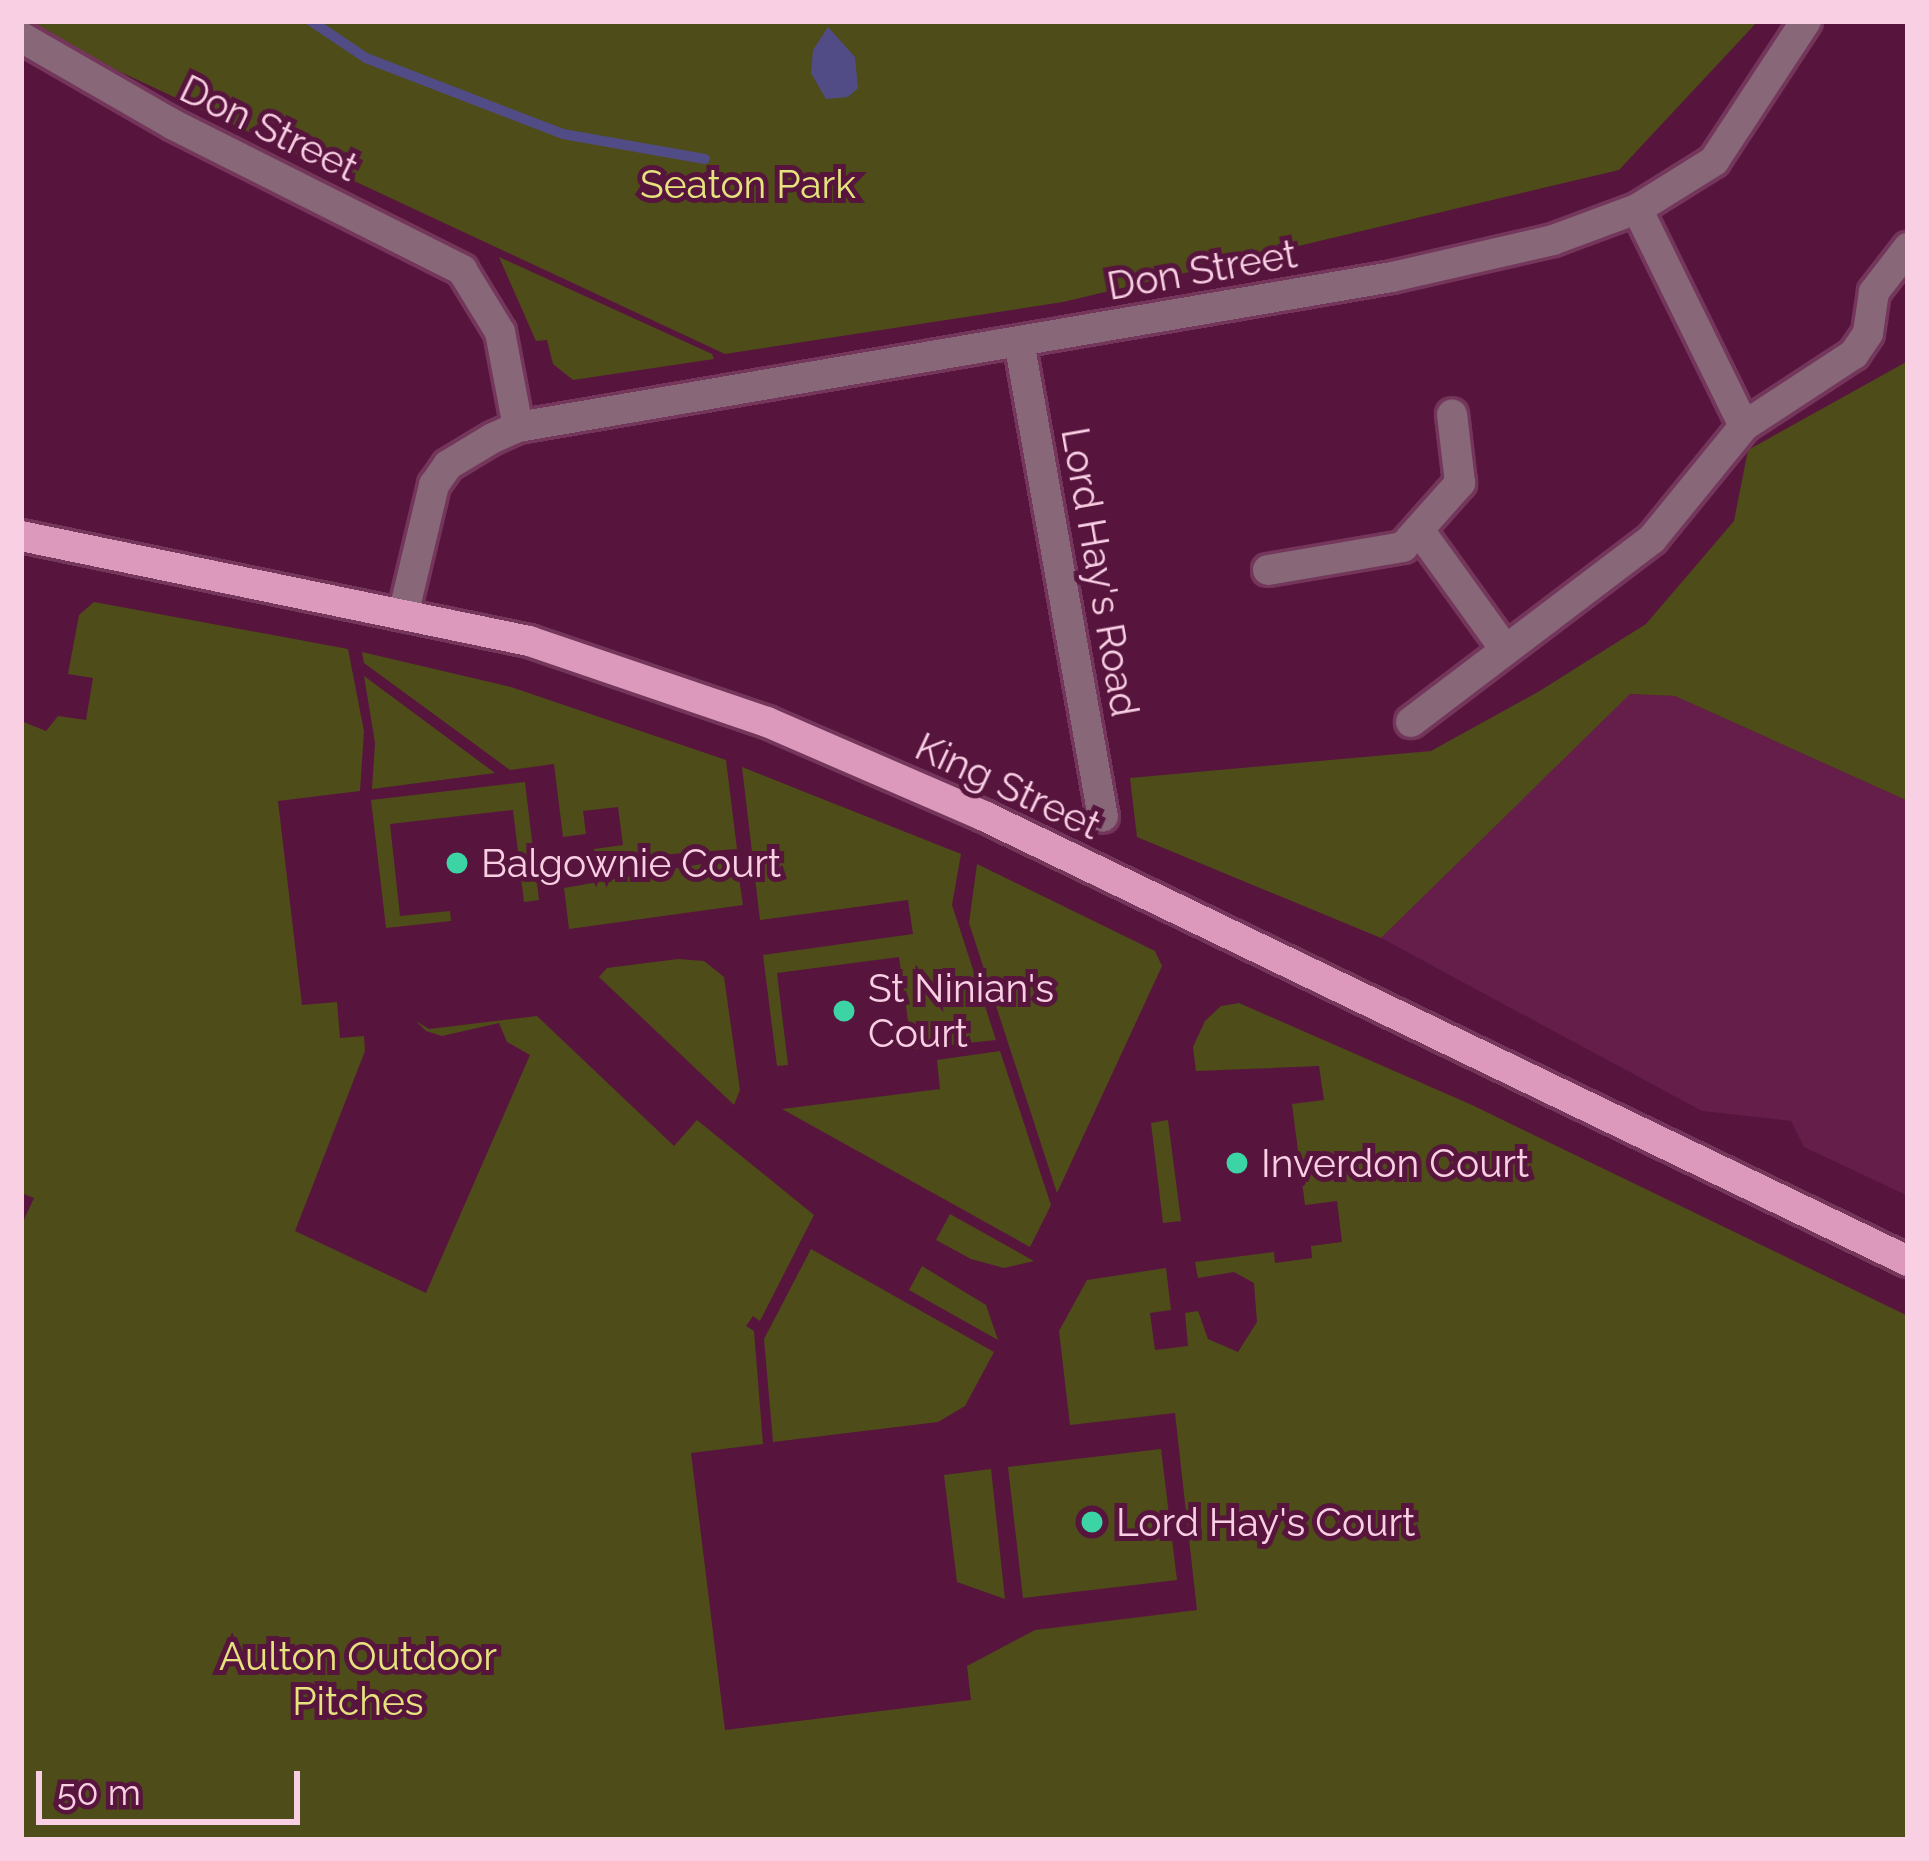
<!DOCTYPE html>
<style>
body{margin:0}
#map{position:relative;width:1929px;height:1861px;overflow:hidden;background:#57153d;font-family:Raleway,sans-serif}
div>[style]{position:absolute}
.built>*{inset:0;background:#651d49}
.green>*{inset:0;background:#4e4c19}
.water>*{inset:0;background:#524c86}
.stream>*{height:10px;margin:-5px;padding:0 5px;transform-origin:5px;border-radius:5px;background:#524c86}
.roads{filter:drop-shadow(3px 0 #74365b) drop-shadow(-3px 0 #74365b) drop-shadow(0 3px #74365b) drop-shadow(0 -3px #74365b)}
.minor>*{height:30px;margin:-15px;padding:0 15px;transform-origin:15px;border-radius:15px;background:#886778}
.major>*{height:30px;margin:-15px;padding:0 15px;transform-origin:15px;border-radius:15px;background:#dc99bc}
.dots>*{width:33px;height:33px;translate:-50% -50%;box-sizing:border-box;border:6px solid #57153d;border-radius:50%}
span{translate:-50% -50%;white-space:nowrap;text-align:center;line-height:1.15;-webkit-text-stroke:10px #57153d;paint-order:stroke}
.street-label{font-size:39px;color:#f9cfe4}
.park-label{font-size:39px;color:#e6e37e}
.poi-label{font-size:39px;color:#f9cfe4}
.left{translate:0 -50%;text-align:left}
.frame{position:absolute;inset:0;border:24px solid #f9cfe4;pointer-events:none}
.scale{position:absolute;left:36px;top:1771px;width:264px;height:54px;box-sizing:border-box;border:6px solid #f9cfe4;border-top:0;padding-left:15px;font-size:36px;line-height:42px;white-space:nowrap;color:#f9cfe4;-webkit-text-stroke:9px #57153d;paint-order:stroke}
</style>
<div id="map">
<div class="built">
<i style="clip-path:polygon(1629px 694px,1675px 696px,1908px 801px,1908px 1196px,1804px 1147px,1791px 1121px,1702px 1111px,1381px 938px)"></i>
</div>
<div class="green">
<i style="clip-path:polygon(29px 21px,1758px 21px,1619px 170px,1063px 302px,725px 354px,37px 33px)"></i>
<i style="clip-path:polygon(499px 257px,712px 354px,714px 359px,573px 380px,553px 364px,547px 340px,536px 341px)"></i>
<i style="clip-path:polygon(1908px 361px,1908px 801px,1675px 696px,1630px 694px,1381px 938px,1137px 837px,1130px 778px,1431px 751px,1538px 692px,1646px 624px,1734px 521px,1748px 450px)"></i>
<i style="clip-path:polygon(94px 602px,348px 649px,364px 731px,360px 791px,278px 801px,302px 1005px,337px 1002px,340px 1038px,364px 1036px,365px 1051px,295px 1231px,426px 1293px,530px 1055px,507px 1042px,499px 1023px,442px 1036px,426px 1031px,416px 1021px,429px 1029px,537px 1016px,674px 1146px,697px 1120px,814px 1215px,760px 1321px,753px 1316px,746px 1326px,754px 1331px,763px 1444px,691px 1453px,725px 1730px,971px 1700px,967px 1666px,1035px 1630px,1197px 1610px,1175px 1413px,1070px 1425px,1059px 1331px,1087px 1280px,1166px 1268px,1171px 1310px,1150px 1313px,1155px 1350px,1188px 1346px,1185px 1313px,1198px 1311px,1208px 1339px,1238px 1352px,1257px 1322px,1254px 1283px,1234px 1272px,1198px 1278px,1195px 1262px,1274px 1252px,1275px 1263px,1312px 1258px,1311px 1246px,1342px 1242px,1337px 1201px,1305px 1205px,1292px 1104px,1324px 1100px,1319px 1066px,1196px 1071px,1193px 1047px,1205px 1021px,1221px 1006px,1239px 1003px,1472px 1105px,1908px 1316px,1908px 1840px,21px 1840px,21px 1226px,34px 1198px,21px 1193px,21px 721px,46px 731px,58px 716px,86px 720px,93px 678px,68px 674px,79px 615px)"></i>
<i style="clip-path:polygon(362px 652px,511px 687px,726px 760px,737px 849px,596px 860px,594px 849px,623px 845px,618px 807px,583px 811px,586px 834px,563px 837px,554px 764px,510px 770px,364px 663px)"></i>
<i style="clip-path:polygon(364px 676px,495px 773px,372px 789px,375px 743px)"></i>
<i style="clip-path:polygon(742px 767px,961px 854px,952px 905px,996px 1040px,912px 1049px,899px 957px,777px 973px,788px 1065px,777px 1066px,763px 955px,913px 934px,908px 900px,760px 920px)"></i>
<i style="clip-path:polygon(525px 782px,539px 900px,524px 902px,513px 810px,390px 824px,400px 916px,450px 911px,451px 921px,386px 928px,371px 800px)"></i>
<i style="clip-path:polygon(736px 858px,743px 905px,569px 929px,564px 888px)"></i>
<i style="clip-path:polygon(977px 864px,1155px 951px,1162px 966px,1057px 1193px,969px 923px)"></i>
<i style="clip-path:polygon(678px 959px,704px 961px,724px 977px,740px 1090px,734px 1105px,599px 977px,607px 968px)"></i>
<i style="clip-path:polygon(1000px 1051px,1051px 1205px,1030px 1247px,782px 1109px,940px 1089px,937px 1060px)"></i>
<i style="clip-path:polygon(1168px 1120px,1181px 1221px,1163px 1223px,1151px 1123px)"></i>
<i style="clip-path:polygon(950px 1214px,1034px 1261px,1004px 1268px,971px 1259px,936px 1240px)"></i>
<i style="clip-path:polygon(811px 1249px,994px 1352px,965px 1406px,938px 1422px,773px 1442px,764px 1339px)"></i>
<i style="clip-path:polygon(922px 1266px,986px 1305px,998px 1340px,909px 1290px)"></i>
<i style="clip-path:polygon(1161px 1449px,1177px 1580px,1023px 1598px,1008px 1467px)"></i>
<i style="clip-path:polygon(991px 1469px,1005px 1599px,957px 1582px,944px 1475px)"></i>
</div>
<div class="water">
<i style="clip-path:polygon(828px 27px,855px 57px,858px 88px,848px 97px,826px 99px,811px 73px,813px 50px)"></i>
</div>
<div class="stream">
<i style="left:311px;top:21px;width:66px;rotate:33.9deg"></i>
<i style="left:366px;top:58px;width:211px;rotate:21.1deg"></i>
<i style="left:563px;top:134px;width:144px;rotate:10deg"></i>
</div>
<div class="roads">
<div class="minor">
<i style="left:21px;top:37px;width:174px;rotate:29.9deg"></i>
<i style="left:172px;top:124px;width:325px;rotate:26.7deg"></i>
<i style="left:462px;top:270px;width:73px;rotate:58.5deg"></i>
<i style="left:500px;top:332px;width:97px;rotate:79.3deg"></i>
<i style="left:1019px;top:341px;width:483px;rotate:80deg"></i>
<i style="left:1744px;top:426px;width:131px;rotate:-33.2deg"></i>
<i style="left:1854px;top:354px;width:25px;rotate:-56deg"></i>
<i style="left:1868px;top:333px;width:41px;rotate:-81.7deg"></i>
<i style="left:1874px;top:292px;width:56px;rotate:-52.3deg"></i>
<i style="left:1419px;top:530px;width:145px;rotate:54.2deg"></i>
<i style="left:1268px;top:570px;width:137px;rotate:-9.7deg"></i>
<i style="left:1403px;top:547px;width:86px;rotate:-48.3deg"></i>
<i style="left:1460px;top:483px;width:69px;rotate:-96.6deg"></i>
<i style="left:404px;top:611px;width:130px;rotate:-76.6deg"></i>
<i style="left:434px;top:485px;width:24px;rotate:-55deg"></i>
<i style="left:448px;top:465px;width:52px;rotate:-31deg"></i>
<i style="left:493px;top:438px;width:27px;rotate:-24deg"></i>
<i style="left:518px;top:427px;width:887px;rotate:-9.74deg"></i>
<i style="left:1392px;top:277px;width:165px;rotate:-12.9deg"></i>
<i style="left:1553px;top:240px;width:90px;rotate:-20.3deg"></i>
<i style="left:1637px;top:209px;width:91px;rotate:-31.9deg"></i>
<i style="left:1714px;top:161px;width:168px;rotate:-56.7deg"></i>
<i style="left:1411px;top:722px;width:303px;rotate:-37.2deg"></i>
<i style="left:1652px;top:539px;width:146px;rotate:-50.8deg"></i>
<i style="left:1744px;top:426px;width:242px;rotate:-116.2deg"></i>
</div>
<div class="major">
<i style="left:21px;top:536px;width:519px;rotate:11.68deg"></i>
<i style="left:529px;top:641px;width:251px;rotate:18.8deg"></i>
<i style="left:767px;top:722px;width:236px;rotate:23.4deg"></i>
<i style="left:984px;top:816px;width:1026px;rotate:25.72deg"></i>
</div>
</div>
<div class="dots">
<i style="left:457px;top:863px;background:#3cd4a4"></i>
<i style="left:844px;top:1011px;background:#3cd4a4"></i>
<i style="left:1237px;top:1163px;background:#3cd4a4"></i>
<i style="left:1092px;top:1522px;background:#3cd4a4"></i>
</div>
<div class="street-label">
<span style="left:269px;top:128px;rotate:26deg">Don Street</span>
<span style="left:1202px;top:270px;rotate:-10deg">Don Street</span>
<span style="left:1100px;top:572px;rotate:80deg">Lord Hay's Road</span>
<span style="left:1008px;top:786px;rotate:25deg">King Street</span>
</div>
<div class="park-label">
<span style="left:748px;top:184px">Seaton Park</span>
<span style="left:358px;top:1679px">Aulton Outdoor<br>Pitches</span>
</div>
<div class="poi-label">
<span class="left" style="left:481px;top:863px">Balgownie Court</span>
<span class="left" style="left:868px;top:1011px">St Ninian's<br>Court</span>
<span class="left" style="left:1261px;top:1163px">Inverdon Court</span>
<span class="left" style="left:1116px;top:1522px">Lord Hay's Court</span>
</div>
<div class="frame"></div>
<div class="scale">50 m</div>
</div>
